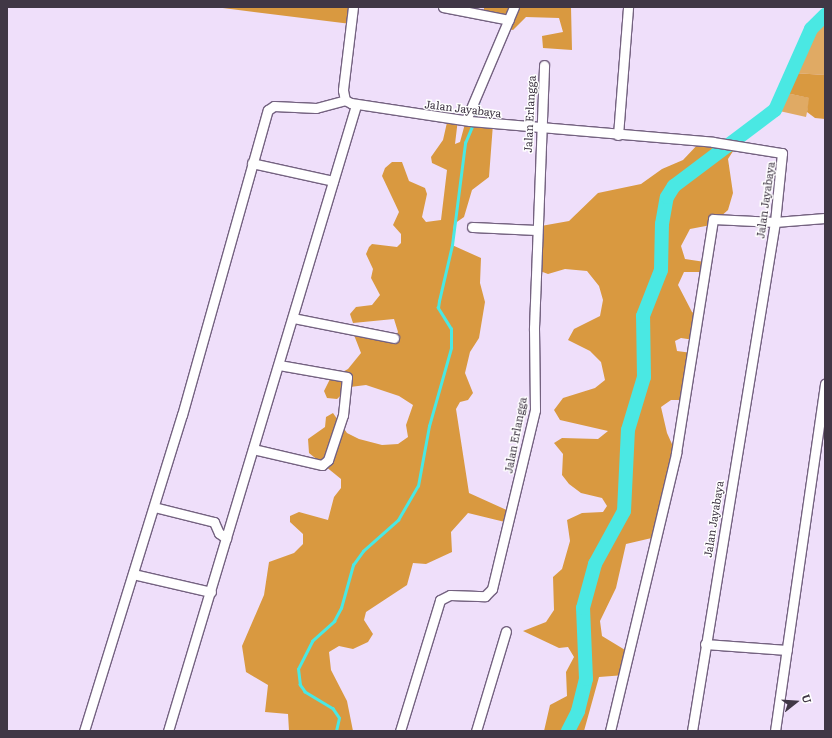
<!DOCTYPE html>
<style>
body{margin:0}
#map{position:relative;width:832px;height:738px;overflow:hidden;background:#efdffa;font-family:Literata,serif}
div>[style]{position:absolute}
.green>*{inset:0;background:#e0aa64}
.forest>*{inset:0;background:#d99940}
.stream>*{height:2.5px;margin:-1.25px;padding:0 1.25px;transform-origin:1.25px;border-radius:1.25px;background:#4ae8e3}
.river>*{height:14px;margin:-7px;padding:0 7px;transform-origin:7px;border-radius:7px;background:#4ae8e3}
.roads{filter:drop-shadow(1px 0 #746280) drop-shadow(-1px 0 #746280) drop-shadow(0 1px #746280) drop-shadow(0 -1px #746280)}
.street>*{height:9px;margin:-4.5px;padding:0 4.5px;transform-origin:4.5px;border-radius:4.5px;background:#fff}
span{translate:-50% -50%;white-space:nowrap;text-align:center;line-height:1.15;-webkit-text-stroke:3px #fff;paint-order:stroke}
.street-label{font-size:11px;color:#403745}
.frame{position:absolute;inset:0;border:8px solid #403745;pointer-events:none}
.north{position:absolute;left:776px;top:682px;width:40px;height:40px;-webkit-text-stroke:3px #fff;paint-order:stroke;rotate:73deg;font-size:11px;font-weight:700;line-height:16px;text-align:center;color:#403745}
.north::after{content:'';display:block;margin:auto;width:14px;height:18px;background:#403745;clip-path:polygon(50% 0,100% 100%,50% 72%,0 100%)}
</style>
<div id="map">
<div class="green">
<i style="clip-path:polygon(825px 15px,825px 75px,794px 73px,811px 29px)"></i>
<i style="clip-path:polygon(786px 93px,810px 98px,806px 117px,775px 110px)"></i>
</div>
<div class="forest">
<i style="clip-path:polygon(215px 7px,353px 7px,351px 24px)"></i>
<i style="clip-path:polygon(484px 7px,571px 7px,572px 50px,543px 48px,542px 36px,563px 32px,559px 18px,526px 17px,513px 30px,505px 28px,508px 20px,484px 15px)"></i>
<i style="clip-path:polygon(794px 73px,825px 75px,825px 119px,815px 118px,807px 112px,809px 98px,786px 93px)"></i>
<i style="clip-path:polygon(448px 118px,458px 119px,455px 144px,460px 142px,466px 120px,493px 124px,489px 177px,472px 190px,464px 217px,454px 224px,452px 245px,481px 258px,480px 283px,485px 302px,479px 338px,470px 352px,465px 373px,473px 393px,468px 400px,460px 402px,456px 409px,469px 493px,511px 512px,509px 523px,468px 513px,451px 532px,452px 552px,426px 564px,413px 563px,407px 585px,366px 612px,364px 620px,373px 634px,368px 642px,353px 649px,339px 646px,329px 652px,331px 670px,347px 701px,353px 731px,289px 731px,288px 714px,265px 712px,268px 685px,246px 672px,242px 646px,264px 595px,269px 562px,294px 553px,303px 544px,303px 534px,290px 522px,290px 516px,299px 512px,328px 520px,334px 497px,341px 488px,341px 479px,309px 453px,308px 439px,325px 427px,326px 417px,333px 413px,347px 433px,359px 439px,382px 445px,398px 444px,408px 437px,406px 425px,413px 405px,399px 396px,366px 385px,350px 387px,337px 399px,327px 398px,324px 391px,330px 379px,348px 369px,361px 353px,354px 335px,394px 339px,398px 332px,394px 319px,353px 323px,350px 314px,356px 307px,372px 305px,380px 295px,371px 278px,373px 269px,366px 254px,369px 247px,372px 244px,397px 247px,401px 243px,401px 234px,393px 225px,399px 212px,382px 176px,385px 168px,392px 162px,402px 162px,409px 181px,425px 188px,427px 194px,422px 217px,426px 222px,441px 220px,447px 170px,432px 163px,431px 157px,443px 140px)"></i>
<i style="clip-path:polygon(701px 141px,737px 145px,728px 159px,733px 193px,728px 210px,711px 225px,690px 229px,681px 246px,685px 259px,705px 262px,704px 272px,684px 272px,678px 285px,692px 312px,697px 315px,694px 340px,681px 338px,675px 341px,677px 351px,692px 353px,684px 400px,671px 400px,661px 407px,667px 433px,676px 453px,656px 537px,626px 544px,616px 588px,600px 621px,602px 636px,630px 653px,625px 675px,599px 677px,584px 731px,544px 731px,550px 705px,567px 696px,566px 672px,574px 657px,568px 647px,559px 648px,523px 631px,546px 622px,554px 610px,553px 577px,562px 569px,570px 541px,567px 520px,582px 513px,603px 512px,607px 506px,602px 498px,581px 493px,569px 484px,562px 475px,563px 454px,554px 443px,562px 438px,598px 439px,608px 431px,560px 420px,554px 410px,563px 398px,595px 388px,605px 380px,601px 362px,590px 351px,568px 340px,574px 329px,600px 316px,603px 300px,599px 286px,587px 271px,565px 269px,548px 274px,540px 271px,541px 226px,569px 221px,598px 193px,641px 184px,662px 169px,683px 160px)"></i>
</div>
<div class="stream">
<i style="left:475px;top:119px;width:20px;rotate:-79deg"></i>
<i style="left:336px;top:731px;width:13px;rotate:-77deg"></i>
<i style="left:339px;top:718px;width:11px;rotate:-124deg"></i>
<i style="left:333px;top:709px;width:33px;rotate:-149deg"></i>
<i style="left:305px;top:692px;width:9px;rotate:-126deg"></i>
<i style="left:300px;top:685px;width:16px;rotate:-97deg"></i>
<i style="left:298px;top:669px;width:31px;rotate:-63deg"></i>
<i style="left:312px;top:641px;width:30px;rotate:-42deg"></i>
<i style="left:334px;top:621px;width:15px;rotate:-62deg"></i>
<i style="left:341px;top:608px;width:45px;rotate:-74.4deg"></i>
<i style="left:353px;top:565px;width:17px;rotate:-54deg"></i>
<i style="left:363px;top:551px;width:47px;rotate:-41.5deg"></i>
<i style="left:398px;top:520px;width:39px;rotate:-60deg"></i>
<i style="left:418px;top:486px;width:61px;rotate:-79.6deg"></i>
<i style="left:429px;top:426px;width:81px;rotate:-74.2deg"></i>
<i style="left:451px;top:348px;width:19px;rotate:-90deg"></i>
<i style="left:451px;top:329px;width:25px;rotate:-122deg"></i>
<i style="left:438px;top:308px;width:7px;rotate:-82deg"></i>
<i style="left:439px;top:301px;width:57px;rotate:-76.9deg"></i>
<i style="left:452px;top:245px;width:103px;rotate:-82.7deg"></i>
<i style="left:465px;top:143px;width:21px;rotate:-67deg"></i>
</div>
<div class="river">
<i style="left:568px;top:731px;width:22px;rotate:-63deg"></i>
<i style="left:578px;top:711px;width:33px;rotate:-76deg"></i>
<i style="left:586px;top:679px;width:71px;rotate:-92.4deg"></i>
<i style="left:583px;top:608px;width:46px;rotate:-74.7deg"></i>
<i style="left:595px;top:564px;width:60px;rotate:-61.3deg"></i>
<i style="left:624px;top:511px;width:81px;rotate:-87.2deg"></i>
<i style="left:628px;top:430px;width:55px;rotate:-73.2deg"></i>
<i style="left:644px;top:377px;width:61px;rotate:-90.9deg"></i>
<i style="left:643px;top:316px;width:49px;rotate:-68.6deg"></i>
<i style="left:661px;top:270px;width:46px;rotate:-88.8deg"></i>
<i style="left:662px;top:224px;width:27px;rotate:-80deg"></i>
<i style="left:667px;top:197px;width:13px;rotate:-58deg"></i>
<i style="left:674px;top:186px;width:126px;rotate:-37deg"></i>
<i style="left:775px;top:110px;width:89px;rotate:-66deg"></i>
<i style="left:811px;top:29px;width:20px;rotate:-45deg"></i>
</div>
<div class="roads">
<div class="street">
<i style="left:353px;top:7px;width:84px;rotate:96.9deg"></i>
<i style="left:343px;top:90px;width:10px;rotate:79deg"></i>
<i style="left:345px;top:100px;width:7px;rotate:27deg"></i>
<i style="left:351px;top:103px;width:120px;rotate:8.6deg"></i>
<i style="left:470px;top:121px;width:244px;rotate:4.9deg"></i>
<i style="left:713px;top:142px;width:70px;rotate:9.1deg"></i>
<i style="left:782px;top:153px;width:69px;rotate:95.8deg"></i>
<i style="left:775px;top:222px;width:516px;rotate:99.26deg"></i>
<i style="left:443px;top:7px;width:67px;rotate:11.1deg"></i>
<i style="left:466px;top:120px;width:123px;rotate:-67deg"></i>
<i style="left:618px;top:135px;width:128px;rotate:-85.5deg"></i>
<i style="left:252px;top:163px;width:83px;rotate:12.5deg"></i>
<i style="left:472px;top:227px;width:65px;rotate:2.6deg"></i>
<i style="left:293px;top:318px;width:103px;rotate:11.2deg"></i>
<i style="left:253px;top:449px;width:71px;rotate:13.1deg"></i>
<i style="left:322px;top:465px;width:8px;rotate:-40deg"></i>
<i style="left:328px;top:460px;width:47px;rotate:-71.6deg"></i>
<i style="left:343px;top:415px;width:38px;rotate:-84deg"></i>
<i style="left:347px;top:377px;width:69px;rotate:-170deg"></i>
<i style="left:154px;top:507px;width:62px;rotate:14deg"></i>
<i style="left:214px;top:522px;width:12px;rotate:66deg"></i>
<i style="left:219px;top:533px;width:9px;rotate:36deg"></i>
<i style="left:133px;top:574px;width:80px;rotate:13deg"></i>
<i style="left:705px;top:644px;width:82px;rotate:4.2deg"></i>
<i style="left:84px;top:731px;width:331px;rotate:-72.8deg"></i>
<i style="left:182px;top:415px;width:317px;rotate:-74.3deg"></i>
<i style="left:268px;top:110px;width:7px;rotate:-34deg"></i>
<i style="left:274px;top:106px;width:42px;rotate:2.7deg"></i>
<i style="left:316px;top:108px;width:30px;rotate:-15deg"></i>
<i style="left:168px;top:731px;width:654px;rotate:-73.28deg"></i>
<i style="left:400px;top:731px;width:137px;rotate:-73deg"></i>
<i style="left:440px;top:600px;width:11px;rotate:-27deg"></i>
<i style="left:450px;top:595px;width:35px;rotate:2deg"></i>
<i style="left:485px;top:596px;width:10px;rotate:-45deg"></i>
<i style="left:492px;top:589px;width:184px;rotate:-76.5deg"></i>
<i style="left:535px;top:410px;width:82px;rotate:-90.7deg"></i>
<i style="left:534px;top:328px;width:263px;rotate:-87.8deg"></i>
<i style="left:476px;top:731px;width:104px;rotate:-73.3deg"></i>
<i style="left:610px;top:731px;width:286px;rotate:-76.6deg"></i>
<i style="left:676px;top:453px;width:237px;rotate:-81deg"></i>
<i style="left:713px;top:219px;width:62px;rotate:2.8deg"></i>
<i style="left:775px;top:222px;width:50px;rotate:-4.6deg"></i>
<i style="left:775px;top:731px;width:351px;rotate:-81.8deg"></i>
</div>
</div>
<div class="street-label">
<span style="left:463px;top:108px;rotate:7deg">Jalan Jayabaya</span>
<span style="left:529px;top:114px;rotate:-87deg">Jalan Erlangga</span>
<span style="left:765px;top:200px;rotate:-82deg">Jalan Jayabaya</span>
<span style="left:515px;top:435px;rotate:-79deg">Jalan Erlangga</span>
<span style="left:713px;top:519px;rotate:-81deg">Jalan Jayabaya</span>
</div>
<div class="frame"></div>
<div class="north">U</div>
</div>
